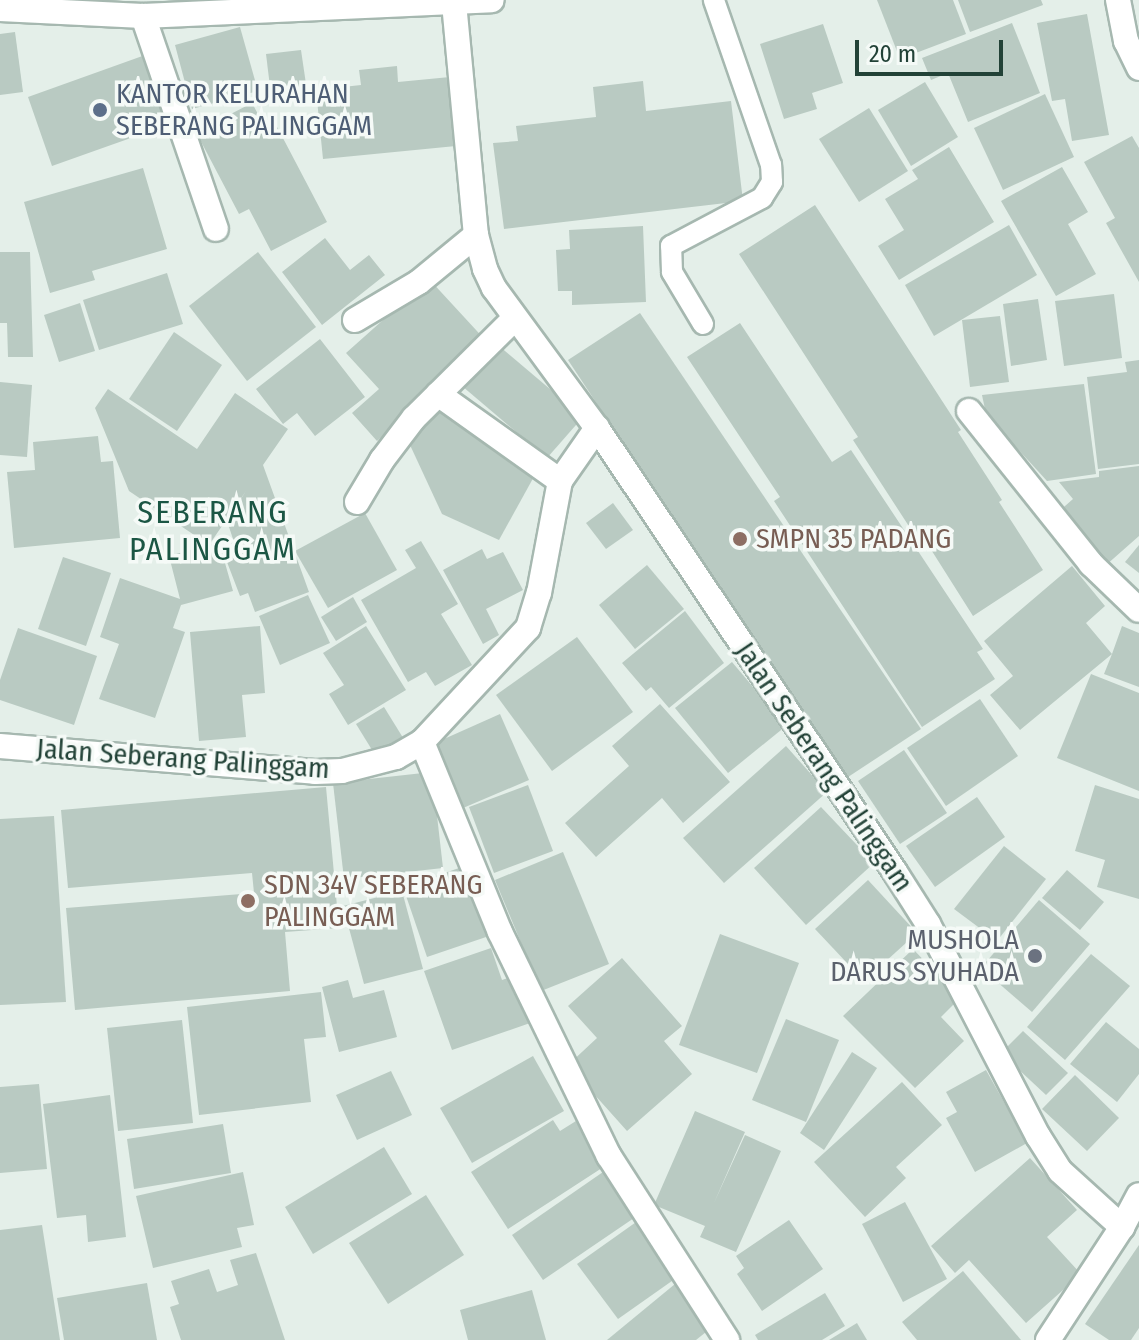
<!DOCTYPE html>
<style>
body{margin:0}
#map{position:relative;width:1139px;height:1340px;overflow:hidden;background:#e4efe9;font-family:"Fira Sans Condensed",sans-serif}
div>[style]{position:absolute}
.building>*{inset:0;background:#b9cac2}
.roads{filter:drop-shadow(2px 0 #a6b8b0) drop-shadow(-2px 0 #a6b8b0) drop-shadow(0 2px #a6b8b0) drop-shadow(0 -2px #a6b8b0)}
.lane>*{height:20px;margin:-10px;padding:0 10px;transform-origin:10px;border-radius:10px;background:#fff}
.street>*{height:24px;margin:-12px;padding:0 12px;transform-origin:12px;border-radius:12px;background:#fff}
.secondary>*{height:24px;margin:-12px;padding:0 12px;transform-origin:12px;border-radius:12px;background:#fff}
.dots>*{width:22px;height:22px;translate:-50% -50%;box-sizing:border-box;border:4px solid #f5faf7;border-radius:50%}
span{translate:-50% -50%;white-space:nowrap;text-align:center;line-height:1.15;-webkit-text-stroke:7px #f5faf7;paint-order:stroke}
.service-label{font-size:28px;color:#4e5e75}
.left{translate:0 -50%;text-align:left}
.education-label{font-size:28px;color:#785e54}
.street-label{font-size:28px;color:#224237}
.worship-label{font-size:28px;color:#5b616d}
.right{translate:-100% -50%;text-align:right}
.quarter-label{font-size:32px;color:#1b5644;letter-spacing:2px}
.scale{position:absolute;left:855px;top:40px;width:148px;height:36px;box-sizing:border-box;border:4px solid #224237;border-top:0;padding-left:10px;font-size:24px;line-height:28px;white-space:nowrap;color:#224237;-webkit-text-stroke:6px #f5faf7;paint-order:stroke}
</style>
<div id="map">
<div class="building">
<i style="clip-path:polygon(877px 0,953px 0,966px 34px,900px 59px)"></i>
<i style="clip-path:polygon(958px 0,1041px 0,1043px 5px,970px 32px)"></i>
<i style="clip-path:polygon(1087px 14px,1109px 135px,1072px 141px,1065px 99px,1052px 101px,1037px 23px)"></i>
<i style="clip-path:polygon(1012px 23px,1040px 93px,968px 122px,948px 73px,931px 80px,922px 58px)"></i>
<i style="clip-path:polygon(823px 24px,843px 83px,812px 93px,817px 109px,784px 119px,760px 44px)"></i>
<i style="clip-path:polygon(240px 27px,258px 91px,192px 109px,175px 45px)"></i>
<i style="clip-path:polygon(15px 32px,23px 92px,0 95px,0 34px)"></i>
<i style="clip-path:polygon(301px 50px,307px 91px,271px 95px,266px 54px)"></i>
<i style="clip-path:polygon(148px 54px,173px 123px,52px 166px,28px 97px)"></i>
<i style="clip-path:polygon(397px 66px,398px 82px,450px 77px,456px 146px,323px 159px,316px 90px,361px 85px,359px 70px)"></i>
<i style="clip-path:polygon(643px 81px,646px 111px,731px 101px,743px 201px,504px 229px,493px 143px,518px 141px,516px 126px,596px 117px,593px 87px)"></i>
<i style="clip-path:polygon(925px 82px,958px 137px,911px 166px,878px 110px)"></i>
<i style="clip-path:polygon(1045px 94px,1074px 157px,1003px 190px,974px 128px)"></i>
<i style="clip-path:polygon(252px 103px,264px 125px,274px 121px,327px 222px,271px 251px,249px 209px,239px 214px,196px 132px)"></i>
<i style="clip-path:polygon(869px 108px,908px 171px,859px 202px,819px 139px)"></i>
<i style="clip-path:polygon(1132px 136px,1139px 148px,1139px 282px,1106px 223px,1115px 218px,1084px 162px)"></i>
<i style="clip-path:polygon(949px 147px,994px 222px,899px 280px,878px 246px,904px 230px,885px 199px,918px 179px,912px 170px)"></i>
<i style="clip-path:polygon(1062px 167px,1088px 212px,1068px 224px,1096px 274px,1056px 296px,1001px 201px)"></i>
<i style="clip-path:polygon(143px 168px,167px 249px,92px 271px,95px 280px,50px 293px,24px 202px)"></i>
<i style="clip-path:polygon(815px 205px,961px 430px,958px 432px,1002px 500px,999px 502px,1043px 570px,973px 616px,930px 548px,925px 551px,853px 440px,858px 437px,739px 254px)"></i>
<i style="clip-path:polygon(1009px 225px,1037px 275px,934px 336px,905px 285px)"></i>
<i style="clip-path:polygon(643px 226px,646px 302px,572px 305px,572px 291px,558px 291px,556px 250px,570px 249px,569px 230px)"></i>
<i style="clip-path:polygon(325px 238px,350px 270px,369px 255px,385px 275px,322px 325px,282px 272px)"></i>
<i style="clip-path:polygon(0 252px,30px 252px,33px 357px,8px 357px,7px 323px,0 323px)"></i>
<i style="clip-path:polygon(258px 252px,316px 327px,247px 381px,189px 306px)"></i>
<i style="clip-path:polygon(167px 273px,183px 324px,99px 350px,83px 300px)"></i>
<i style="clip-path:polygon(429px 279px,488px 343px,377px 441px,352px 413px,379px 389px,346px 353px)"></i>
<i style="clip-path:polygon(1114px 294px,1122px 358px,1064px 366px,1055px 301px)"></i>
<i style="clip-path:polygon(1038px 299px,1047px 360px,1011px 366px,1003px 304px)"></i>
<i style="clip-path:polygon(80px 303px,95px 351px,59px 362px,44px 315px)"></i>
<i style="clip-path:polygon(640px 313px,921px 729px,845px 779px,568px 360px)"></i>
<i style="clip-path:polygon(1000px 316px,1009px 382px,970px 387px,962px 320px)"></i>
<i style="clip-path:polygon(740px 323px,832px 462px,851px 450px,983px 649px,977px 652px,995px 679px,922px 727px,774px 501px,780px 497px,687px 357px)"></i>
<i style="clip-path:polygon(174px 332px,222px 365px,177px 431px,129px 399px)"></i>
<i style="clip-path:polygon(320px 339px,365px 397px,315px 436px,297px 413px,283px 424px,256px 389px)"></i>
<i style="clip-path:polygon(498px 345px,583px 417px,547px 458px,462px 386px)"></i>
<i style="clip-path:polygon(1139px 360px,1139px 464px,1098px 469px,1087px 377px,1127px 372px,1125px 362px)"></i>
<i style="clip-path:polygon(0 382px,32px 385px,27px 457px,0 455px)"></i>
<i style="clip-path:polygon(1084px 384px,1096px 474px,1047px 481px,986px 414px,982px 395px)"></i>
<i style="clip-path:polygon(108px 389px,197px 449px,235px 393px,288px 429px,263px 465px,309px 592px,255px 612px,248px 593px,240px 596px,222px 549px,235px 545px,227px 521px,246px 491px,209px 545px,129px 491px,95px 408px)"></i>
<i style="clip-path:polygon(438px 404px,536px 473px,499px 540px,442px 514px,410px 445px)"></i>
<i style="clip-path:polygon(98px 436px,101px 462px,113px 461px,120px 538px,14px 548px,7px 472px,35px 470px,33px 442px)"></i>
<i style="clip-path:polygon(1139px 466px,1139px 536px,1105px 566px,1057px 513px,1073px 499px,1059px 482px,1099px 477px,1099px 471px)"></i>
<i style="clip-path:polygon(613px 503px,633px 530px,606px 549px,586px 523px)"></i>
<i style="clip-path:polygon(365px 513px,397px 570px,328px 608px,295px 551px)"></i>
<i style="clip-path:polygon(421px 541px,458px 604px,441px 614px,472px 665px,435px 686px,426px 672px,408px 682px,361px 600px,416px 568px,405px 550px)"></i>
<i style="clip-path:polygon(219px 542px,233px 591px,181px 605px,173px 628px,185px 632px,155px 718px,99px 699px,119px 644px,100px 637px,120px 578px,180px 599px,169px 556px)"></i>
<i style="clip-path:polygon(1139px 545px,1139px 573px,1125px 562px)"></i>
<i style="clip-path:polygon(482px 549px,487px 559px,503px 552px,523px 590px,486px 609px,499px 635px,483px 644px,443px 570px)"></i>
<i style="clip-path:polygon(63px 557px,111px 573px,86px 646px,38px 629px)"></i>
<i style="clip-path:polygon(647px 565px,684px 609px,635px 649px,599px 605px)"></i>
<i style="clip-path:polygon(1072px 566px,1105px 606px,1086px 623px,1112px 654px,1122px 626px,1139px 633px,1139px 687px,1104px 674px,1112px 654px,1020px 730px,990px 695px,1013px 676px,984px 641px)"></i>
<i style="clip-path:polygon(308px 595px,330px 643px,280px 665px,259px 616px)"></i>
<i style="clip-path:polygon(353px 597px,367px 622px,336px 641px,321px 617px)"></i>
<i style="clip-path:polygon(685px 611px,724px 663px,669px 708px,651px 687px,646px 691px,622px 663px)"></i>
<i style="clip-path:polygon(260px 626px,265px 693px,242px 695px,246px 737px,199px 741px,190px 632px)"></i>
<i style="clip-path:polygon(366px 626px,406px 690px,348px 725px,329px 694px,344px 685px,323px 653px)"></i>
<i style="clip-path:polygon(18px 628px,97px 656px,74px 725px,0 700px,0 680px)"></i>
<i style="clip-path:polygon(577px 637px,633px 712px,552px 771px,496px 695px)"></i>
<i style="clip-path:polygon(732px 662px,786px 726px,728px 773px,675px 708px)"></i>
<i style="clip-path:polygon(1091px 674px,1139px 693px,1139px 791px,1057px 758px)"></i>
<i style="clip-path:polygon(980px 699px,1018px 756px,946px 806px,907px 748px)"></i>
<i style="clip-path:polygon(660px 704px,730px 782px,683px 823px,662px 798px,596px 857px,565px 823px,629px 766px,612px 746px)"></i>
<i style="clip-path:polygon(384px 707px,405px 741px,377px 758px,356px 724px)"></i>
<i style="clip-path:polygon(500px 714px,529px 780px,463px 808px,435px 743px)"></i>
<i style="clip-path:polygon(786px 746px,827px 792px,724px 883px,683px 838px)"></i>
<i style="clip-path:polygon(904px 750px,947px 813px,900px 844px,858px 781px)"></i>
<i style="clip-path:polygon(432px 772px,443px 868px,344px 879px,333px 783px)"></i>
<i style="clip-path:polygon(528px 785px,553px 851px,494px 873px,469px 807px)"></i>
<i style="clip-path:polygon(1095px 785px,1139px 799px,1139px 899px,1097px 887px,1105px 860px,1075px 851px)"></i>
<i style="clip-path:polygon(326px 787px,339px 928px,285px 932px,290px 991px,75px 1010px,66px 908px,254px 893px,252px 873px,68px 888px,61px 810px)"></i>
<i style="clip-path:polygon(977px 797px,1005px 837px,935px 887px,906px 846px)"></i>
<i style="clip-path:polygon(821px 807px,874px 863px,806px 925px,754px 868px)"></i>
<i style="clip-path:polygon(54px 816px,66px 1002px,0 1005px,0 819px)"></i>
<i style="clip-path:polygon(1004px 846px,1046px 879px,997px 941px,954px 909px)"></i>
<i style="clip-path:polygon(563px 852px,609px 964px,541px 991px,495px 880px)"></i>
<i style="clip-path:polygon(468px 865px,492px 935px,427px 957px,403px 887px)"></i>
<i style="clip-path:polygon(1067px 870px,1104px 902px,1080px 930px,1042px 898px)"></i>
<i style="clip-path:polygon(868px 880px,917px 933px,864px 981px,815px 929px)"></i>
<i style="clip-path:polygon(402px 891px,423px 969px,364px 984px,343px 906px)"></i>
<i style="clip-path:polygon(1039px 900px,1090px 944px,1032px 1012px,981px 968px)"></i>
<i style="clip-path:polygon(720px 934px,799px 963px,757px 1073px,679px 1045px)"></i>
<i style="clip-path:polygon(491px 948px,502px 980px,516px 975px,533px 1022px,452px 1050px,424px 971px)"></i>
<i style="clip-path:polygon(913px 949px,960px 998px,941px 1017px,964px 1041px,915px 1088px,843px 1016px)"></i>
<i style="clip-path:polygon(1091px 954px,1130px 986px,1065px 1060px,1027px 1027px)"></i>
<i style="clip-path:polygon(622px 958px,682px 1026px,664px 1041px,692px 1074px,627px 1131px,568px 1065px,597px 1038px,568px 1006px)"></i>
<i style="clip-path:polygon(348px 980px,353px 998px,384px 990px,397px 1037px,339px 1052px,322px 987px)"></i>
<i style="clip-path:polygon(321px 992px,326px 1037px,304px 1039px,311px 1102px,199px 1115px,187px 1007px)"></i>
<i style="clip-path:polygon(786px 1019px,839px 1040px,806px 1122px,752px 1100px)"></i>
<i style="clip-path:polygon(182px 1020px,193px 1123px,118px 1131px,107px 1028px)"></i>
<i style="clip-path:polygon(1106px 1022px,1139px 1049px,1139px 1074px,1117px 1102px,1070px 1064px)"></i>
<i style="clip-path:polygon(1023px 1031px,1068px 1073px,1046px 1095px,1001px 1053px)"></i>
<i style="clip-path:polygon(852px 1052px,877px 1068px,824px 1150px,800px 1133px)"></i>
<i style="clip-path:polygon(533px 1056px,564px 1111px,472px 1163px,440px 1108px)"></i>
<i style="clip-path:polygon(986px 1070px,1027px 1143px,975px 1172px,946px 1118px,957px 1112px,946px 1092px)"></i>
<i style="clip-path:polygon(391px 1071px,412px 1115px,357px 1140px,336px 1095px)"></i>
<i style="clip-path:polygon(1075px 1075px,1119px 1118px,1087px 1151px,1042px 1109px)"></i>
<i style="clip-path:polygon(902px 1082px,942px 1125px,896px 1167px,906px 1178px,865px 1217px,814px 1162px)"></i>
<i style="clip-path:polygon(39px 1084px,47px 1169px,0 1173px,0 1087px)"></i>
<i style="clip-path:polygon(110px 1095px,126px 1237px,88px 1242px,86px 1215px,57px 1218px,43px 1104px)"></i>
<i style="clip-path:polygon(695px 1111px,745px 1132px,714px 1203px,745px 1135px,781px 1151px,736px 1252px,700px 1237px,705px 1226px,654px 1205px)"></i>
<i style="clip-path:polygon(553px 1120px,560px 1131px,576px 1121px,605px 1166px,508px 1229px,471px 1172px)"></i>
<i style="clip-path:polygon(223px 1124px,231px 1173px,134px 1189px,127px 1139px)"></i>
<i style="clip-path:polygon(384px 1147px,412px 1194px,313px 1254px,285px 1207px)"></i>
<i style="clip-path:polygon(1030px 1158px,1077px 1210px,1047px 1237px,1081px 1274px,1026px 1323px,969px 1260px,955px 1273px,931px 1246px)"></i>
<i style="clip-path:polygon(243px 1172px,254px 1225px,237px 1228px,242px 1247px,153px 1268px,136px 1196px)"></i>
<i style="clip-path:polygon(603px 1172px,634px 1218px,543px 1280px,512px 1235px)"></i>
<i style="clip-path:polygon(426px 1195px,464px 1255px,388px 1304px,349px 1243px)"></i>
<i style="clip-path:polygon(905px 1202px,947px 1279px,903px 1302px,862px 1224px)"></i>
<i style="clip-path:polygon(639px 1220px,679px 1276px,618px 1319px,577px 1264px)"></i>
<i style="clip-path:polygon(789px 1220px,823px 1269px,762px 1311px,737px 1274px,744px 1268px,736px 1256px)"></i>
<i style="clip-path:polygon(42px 1225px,60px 1340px,0 1340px,0 1230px)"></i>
<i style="clip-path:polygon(1139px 1245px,1139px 1328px,1131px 1340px,1109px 1340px,1085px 1324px)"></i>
<i style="clip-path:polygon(256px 1253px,285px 1340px,181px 1340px,170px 1307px,179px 1304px,171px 1281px,209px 1269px,217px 1292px,238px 1285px,230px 1260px)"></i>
<i style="clip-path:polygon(963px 1271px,1021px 1340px,917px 1340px,902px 1322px)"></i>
<i style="clip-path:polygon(147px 1283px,157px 1340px,64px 1340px,57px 1298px)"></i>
<i style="clip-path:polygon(675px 1284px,711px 1328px,696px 1340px,607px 1340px)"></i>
<i style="clip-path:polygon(532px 1290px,546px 1340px,468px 1340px,460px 1310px)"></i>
<i style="clip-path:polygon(825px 1293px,845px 1326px,822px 1340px,758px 1340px,755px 1335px)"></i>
<i style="clip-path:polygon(857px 1323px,867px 1340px,829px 1340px)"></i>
</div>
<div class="roads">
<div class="lane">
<i style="left:703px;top:324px;width:61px;rotate:-120.8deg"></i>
<i style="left:672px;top:272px;width:26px;rotate:-92deg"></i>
<i style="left:671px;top:246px;width:103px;rotate:-27.8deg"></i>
<i style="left:762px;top:198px;width:19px;rotate:-58deg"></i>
<i style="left:772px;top:182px;width:17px;rotate:-93deg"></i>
<i style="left:771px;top:165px;width:175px;rotate:-109.1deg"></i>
</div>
<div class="street">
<i style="left:1118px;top:0;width:42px;rotate:79deg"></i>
<i style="left:1126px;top:41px;width:30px;rotate:64deg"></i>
<i style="left:454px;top:3px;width:233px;rotate:84.6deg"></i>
<i style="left:476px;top:235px;width:35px;rotate:75deg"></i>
<i style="left:485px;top:269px;width:21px;rotate:65deg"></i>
<i style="left:494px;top:288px;width:174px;rotate:53.7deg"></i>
<i style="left:597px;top:428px;width:535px;rotate:56.13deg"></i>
<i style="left:895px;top:872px;width:62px;rotate:57.6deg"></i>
<i style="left:928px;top:924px;width:239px;rotate:62.6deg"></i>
<i style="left:1038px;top:1136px;width:41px;rotate:57.8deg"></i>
<i style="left:1060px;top:1171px;width:84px;rotate:42.1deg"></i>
<i style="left:143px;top:16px;width:225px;rotate:71.1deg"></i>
<i style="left:355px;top:320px;width:74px;rotate:-30.7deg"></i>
<i style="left:419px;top:282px;width:74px;rotate:-39.5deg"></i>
<i style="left:438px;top:394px;width:150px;rotate:35.5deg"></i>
<i style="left:969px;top:411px;width:196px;rotate:51.4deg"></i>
<i style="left:1091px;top:564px;width:66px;rotate:43.8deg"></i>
<i style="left:357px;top:502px;width:49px;rotate:-59.2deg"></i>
<i style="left:382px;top:460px;width:53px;rotate:-52.7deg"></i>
<i style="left:414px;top:418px;width:141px;rotate:-44.7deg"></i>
<i style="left:422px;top:742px;width:205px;rotate:67.7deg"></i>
<i style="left:500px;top:932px;width:249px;rotate:64.1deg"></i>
<i style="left:609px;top:1156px;width:219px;rotate:57.3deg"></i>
<i style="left:0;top:746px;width:316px;rotate:4.7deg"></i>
<i style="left:315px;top:772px;width:27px;rotate:-2deg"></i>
<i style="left:342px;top:771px;width:56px;rotate:-14.5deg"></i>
<i style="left:396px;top:757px;width:30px;rotate:-30deg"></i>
<i style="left:422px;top:742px;width:156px;rotate:-47.1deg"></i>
<i style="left:528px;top:628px;width:37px;rotate:-73deg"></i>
<i style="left:539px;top:593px;width:114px;rotate:-79.4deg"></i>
<i style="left:560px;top:481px;width:65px;rotate:-55.1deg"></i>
<i style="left:1048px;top:1340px;width:135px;rotate:-56.8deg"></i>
<i style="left:1122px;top:1227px;width:36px;rotate:-62deg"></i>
</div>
<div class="secondary">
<i style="left:0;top:9px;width:143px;rotate:2.8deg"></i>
<i style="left:143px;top:16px;width:349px;rotate:-2.6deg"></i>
</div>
</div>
<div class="dots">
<i style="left:100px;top:110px;background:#5c6f8a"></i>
<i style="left:740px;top:539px;background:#8d6e63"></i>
<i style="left:248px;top:901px;background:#8d6e63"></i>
<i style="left:1035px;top:956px;background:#6b7280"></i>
</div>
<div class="service-label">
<span class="left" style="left:116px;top:110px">KANTOR KELURAHAN<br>SEBERANG PALINGGAM</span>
</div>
<div class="education-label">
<span class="left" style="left:756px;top:539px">SMPN 35 PADANG</span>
<span class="left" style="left:264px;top:901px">SDN 34V SEBERANG<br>PALINGGAM</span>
</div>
<div class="street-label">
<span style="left:183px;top:759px;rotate:4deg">Jalan Seberang Palinggam</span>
<span style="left:824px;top:767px;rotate:56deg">Jalan Seberang Palinggam</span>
</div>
<div class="worship-label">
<span class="right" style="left:1019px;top:956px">MUSHOLA<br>DARUS SYUHADA</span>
</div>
<div class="quarter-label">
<span style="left:213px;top:531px">SEBERANG<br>PALINGGAM</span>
</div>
<div class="scale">20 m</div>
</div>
